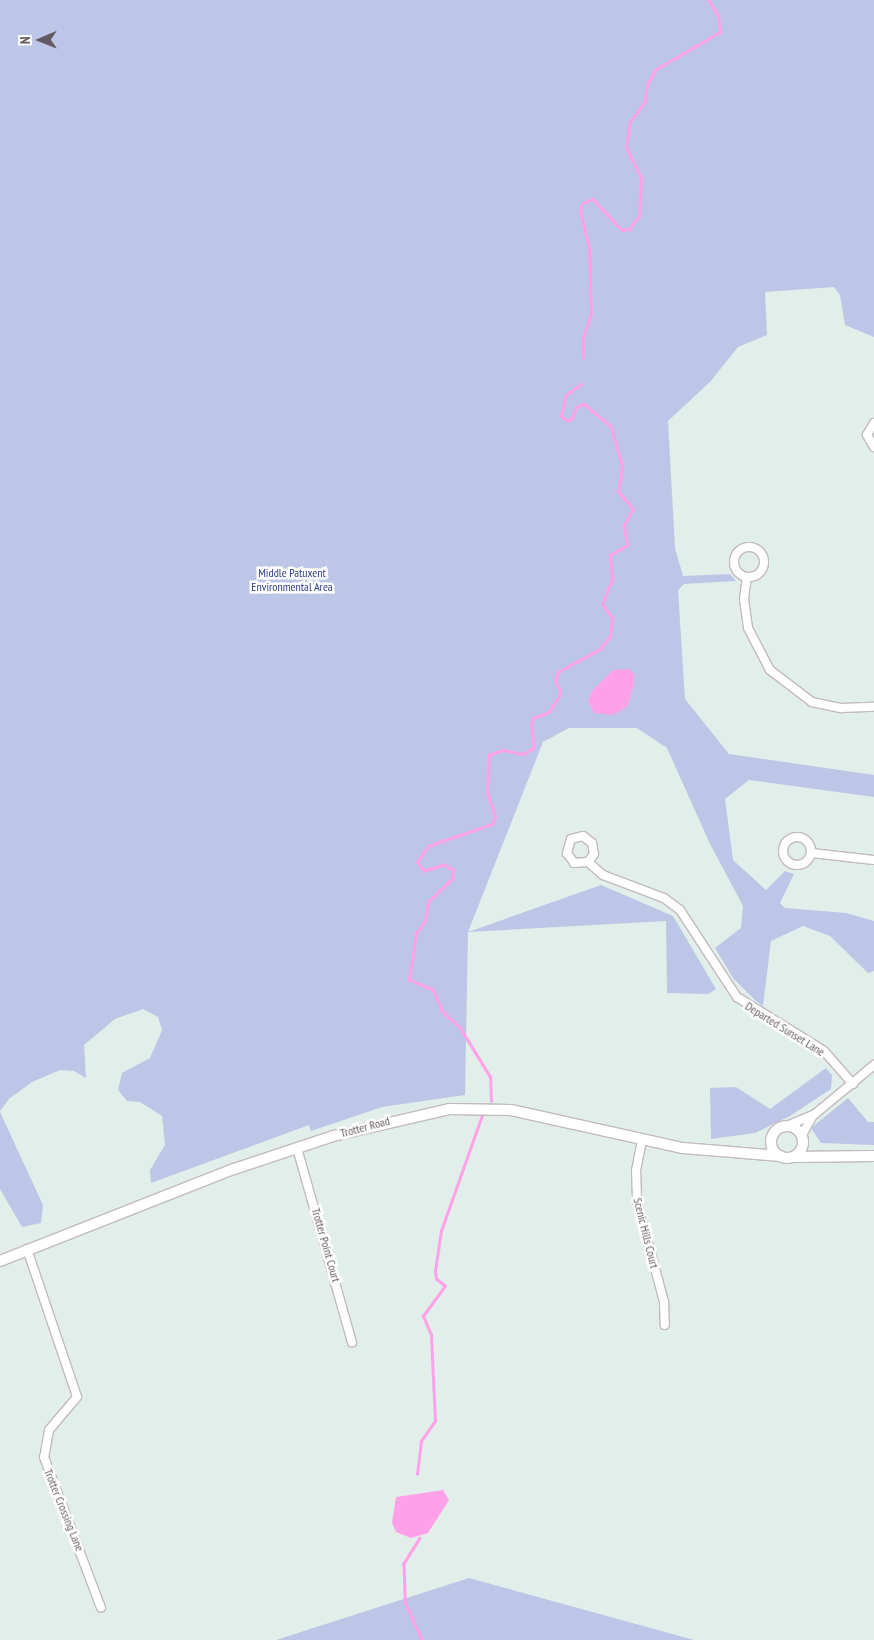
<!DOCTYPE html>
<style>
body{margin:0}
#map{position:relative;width:874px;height:1640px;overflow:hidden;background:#e2eee9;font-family:"PT Sans Narrow",sans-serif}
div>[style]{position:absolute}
.green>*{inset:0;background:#bdc6e7}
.water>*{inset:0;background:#ffa1e9}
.stream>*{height:2.5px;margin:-1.25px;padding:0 1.25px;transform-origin:1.25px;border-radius:1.25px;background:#ffa1e9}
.roads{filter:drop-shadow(1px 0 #c2babf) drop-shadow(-1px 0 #c2babf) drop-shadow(0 1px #c2babf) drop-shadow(0 -1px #c2babf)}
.minor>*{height:8px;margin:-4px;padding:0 4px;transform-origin:4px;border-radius:4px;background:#fff}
.minor>.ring{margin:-4px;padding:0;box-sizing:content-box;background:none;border:8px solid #fff;border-radius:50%}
.tertiary>*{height:10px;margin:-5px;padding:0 5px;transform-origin:5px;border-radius:5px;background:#fff}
.tertiary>.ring{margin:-5px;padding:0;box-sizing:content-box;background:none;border:10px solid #fff;border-radius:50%}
span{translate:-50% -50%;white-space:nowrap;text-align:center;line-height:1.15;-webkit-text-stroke:5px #fff;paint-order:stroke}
.park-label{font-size:12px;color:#32408c}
.street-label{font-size:12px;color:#645a61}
.north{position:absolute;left:15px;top:15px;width:50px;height:50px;-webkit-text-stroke:4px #fff;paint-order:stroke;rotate:269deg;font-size:14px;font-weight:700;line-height:20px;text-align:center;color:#645a61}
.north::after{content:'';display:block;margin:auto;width:18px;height:22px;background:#645a61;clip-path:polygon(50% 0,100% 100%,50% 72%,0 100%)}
</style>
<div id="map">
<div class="green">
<i style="clip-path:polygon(0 0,874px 0,874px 337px,845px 325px,840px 295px,834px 287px,765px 292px,767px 335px,738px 347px,710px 382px,668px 421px,675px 548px,683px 576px,730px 574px,736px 581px,684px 584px,678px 590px,685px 699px,729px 754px,874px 775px,874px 797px,749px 780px,725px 799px,733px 860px,766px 890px,785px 871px,794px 874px,780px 903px,785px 908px,846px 913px,874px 921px,874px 971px,868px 973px,830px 936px,803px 926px,771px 941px,763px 1006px,755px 1000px,733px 978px,715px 948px,741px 928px,743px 906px,710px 844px,667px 748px,637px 728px,569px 728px,543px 742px,468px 932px,601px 885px,673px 916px,716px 989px,709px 994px,667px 993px,666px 921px,468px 932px,465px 1095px,382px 1107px,311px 1131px,309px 1125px,151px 1183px,150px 1170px,165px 1145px,162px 1116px,140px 1102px,127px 1101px,118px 1090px,122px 1073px,150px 1058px,162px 1030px,158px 1017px,143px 1009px,115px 1019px,84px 1045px,86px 1078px,74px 1071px,60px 1070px,32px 1082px,9px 1099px,0 1111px)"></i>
<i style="clip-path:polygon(826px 1068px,832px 1075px,831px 1089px,790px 1116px,755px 1133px,711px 1139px,710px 1088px,736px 1087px,770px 1109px)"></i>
<i style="clip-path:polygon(848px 1098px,868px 1122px,874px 1122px,874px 1145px,821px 1143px,811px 1128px)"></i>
<i style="clip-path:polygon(0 1112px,43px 1205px,41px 1223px,22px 1227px,0 1189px)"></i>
<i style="clip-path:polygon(469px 1578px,694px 1640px,276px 1640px)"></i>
</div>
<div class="water">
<i style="clip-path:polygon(629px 669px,634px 674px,634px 684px,628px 706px,613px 715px,594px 713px,588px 701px,593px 690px,613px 670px)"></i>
<i style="clip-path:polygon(443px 1490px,449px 1500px,428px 1533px,411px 1538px,396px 1532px,392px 1523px,396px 1497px)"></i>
</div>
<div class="stream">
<i style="left:583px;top:358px;width:20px;rotate:-90deg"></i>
<i style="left:583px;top:338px;width:26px;rotate:-72deg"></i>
<i style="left:591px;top:313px;width:64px;rotate:-91.8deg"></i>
<i style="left:589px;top:249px;width:40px;rotate:-103deg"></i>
<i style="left:580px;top:210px;width:8px;rotate:-67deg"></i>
<i style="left:583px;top:203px;width:11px;rotate:-22deg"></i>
<i style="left:593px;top:199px;width:42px;rotate:46.9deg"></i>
<i style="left:622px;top:230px;width:7px;rotate:-8deg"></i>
<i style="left:629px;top:229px;width:16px;rotate:-52deg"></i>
<i style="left:639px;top:216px;width:38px;rotate:-87deg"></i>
<i style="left:641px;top:178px;width:34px;rotate:-116deg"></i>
<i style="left:626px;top:147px;width:25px;rotate:-81deg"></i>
<i style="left:630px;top:122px;width:26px;rotate:-54deg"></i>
<i style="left:645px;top:101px;width:17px;rotate:-83deg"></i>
<i style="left:647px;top:84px;width:17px;rotate:-59deg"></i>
<i style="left:656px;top:69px;width:74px;rotate:-30deg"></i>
<i style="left:720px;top:32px;width:16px;rotate:-97deg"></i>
<i style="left:718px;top:16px;width:19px;rotate:-122deg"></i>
<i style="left:491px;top:1101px;width:24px;rotate:-92deg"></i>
<i style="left:490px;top:1077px;width:57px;rotate:-121.5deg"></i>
<i style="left:460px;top:1028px;width:25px;rotate:-137deg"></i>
<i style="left:442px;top:1011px;width:23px;rotate:-113deg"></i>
<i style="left:433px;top:990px;width:26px;rotate:-157deg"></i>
<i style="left:409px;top:980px;width:48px;rotate:-81.5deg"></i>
<i style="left:416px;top:933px;width:15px;rotate:-53deg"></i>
<i style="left:425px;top:921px;width:19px;rotate:-81deg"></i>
<i style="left:428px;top:902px;width:33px;rotate:-44deg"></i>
<i style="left:452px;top:879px;width:9px;rotate:-84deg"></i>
<i style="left:453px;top:870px;width:10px;rotate:-151deg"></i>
<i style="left:444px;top:865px;width:21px;rotate:163deg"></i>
<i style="left:424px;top:871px;width:11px;rotate:-128deg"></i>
<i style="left:417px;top:862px;width:19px;rotate:-55deg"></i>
<i style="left:428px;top:846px;width:68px;rotate:-19deg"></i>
<i style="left:492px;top:824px;width:8px;rotate:-67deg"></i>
<i style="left:495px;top:817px;width:26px;rotate:-108deg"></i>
<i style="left:487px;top:792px;width:37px;rotate:-87deg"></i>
<i style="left:489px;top:755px;width:15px;rotate:-20deg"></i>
<i style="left:503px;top:750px;width:20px;rotate:11deg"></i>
<i style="left:523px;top:754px;width:13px;rotate:-29deg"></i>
<i style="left:534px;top:748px;width:24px;rotate:-97deg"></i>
<i style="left:531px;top:724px;width:6px;rotate:-72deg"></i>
<i style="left:533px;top:718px;width:17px;rotate:-21deg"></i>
<i style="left:549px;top:712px;width:19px;rotate:-58deg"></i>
<i style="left:559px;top:696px;width:6px;rotate:-81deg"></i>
<i style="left:560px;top:690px;width:10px;rotate:-119deg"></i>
<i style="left:555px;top:681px;width:9px;rotate:-72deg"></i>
<i style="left:558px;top:672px;width:48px;rotate:-28.7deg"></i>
<i style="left:600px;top:649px;width:16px;rotate:-52deg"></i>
<i style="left:610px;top:636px;width:18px;rotate:-84deg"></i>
<i style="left:612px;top:618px;width:17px;rotate:-126deg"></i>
<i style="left:602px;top:604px;width:27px;rotate:-68deg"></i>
<i style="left:612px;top:579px;width:24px;rotate:-95deg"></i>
<i style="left:610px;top:555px;width:20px;rotate:-30deg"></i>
<i style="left:627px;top:545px;width:20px;rotate:-99deg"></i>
<i style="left:624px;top:525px;width:18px;rotate:-61deg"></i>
<i style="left:633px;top:509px;width:23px;rotate:-131deg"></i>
<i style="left:618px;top:492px;width:26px;rotate:-81deg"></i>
<i style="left:622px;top:466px;width:41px;rotate:-105.8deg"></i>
<i style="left:611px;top:427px;width:35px;rotate:-140deg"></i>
<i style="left:584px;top:404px;width:8px;rotate:157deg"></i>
<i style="left:577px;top:407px;width:13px;rotate:113deg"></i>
<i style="left:572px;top:419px;width:5px;rotate:158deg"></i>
<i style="left:567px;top:421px;width:8px;rotate:-140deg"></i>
<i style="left:561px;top:416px;width:22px;rotate:-77deg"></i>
<i style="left:566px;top:395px;width:19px;rotate:-36deg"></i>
<i style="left:417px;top:1474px;width:33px;rotate:-83deg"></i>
<i style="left:421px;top:1441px;width:24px;rotate:-55deg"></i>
<i style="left:435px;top:1421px;width:86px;rotate:-92.7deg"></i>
<i style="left:431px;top:1335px;width:21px;rotate:-113deg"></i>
<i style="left:423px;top:1316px;width:37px;rotate:-54deg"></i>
<i style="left:445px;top:1286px;width:11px;rotate:-142deg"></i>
<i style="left:436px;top:1279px;width:8px;rotate:-97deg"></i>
<i style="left:435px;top:1271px;width:40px;rotate:-81.5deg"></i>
<i style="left:441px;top:1231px;width:123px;rotate:-70.5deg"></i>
<i style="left:420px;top:1538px;width:31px;rotate:122deg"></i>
<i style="left:404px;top:1564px;width:37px;rotate:88deg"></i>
<i style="left:405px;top:1601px;width:43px;rotate:66.4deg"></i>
</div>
<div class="roads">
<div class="minor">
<i style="left:874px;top:423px;width:14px;rotate:120deg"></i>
<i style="left:867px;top:435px;width:14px;rotate:60deg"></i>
<i class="ring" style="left:734px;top:547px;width:22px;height:22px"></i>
<i style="left:747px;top:577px;width:22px;rotate:98deg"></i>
<i style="left:744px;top:599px;width:29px;rotate:82deg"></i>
<i style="left:748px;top:628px;width:47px;rotate:62.4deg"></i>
<i style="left:770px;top:670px;width:53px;rotate:37.3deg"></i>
<i style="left:812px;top:702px;width:30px;rotate:12deg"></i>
<i style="left:841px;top:708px;width:33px;rotate:-2deg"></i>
<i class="ring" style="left:783px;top:837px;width:20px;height:20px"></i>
<i style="left:812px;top:853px;width:62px;rotate:6.4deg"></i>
<i style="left:588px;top:862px;width:10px;rotate:-53deg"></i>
<i style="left:594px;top:854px;width:11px;rotate:-100deg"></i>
<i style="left:592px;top:843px;width:11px;rotate:-142deg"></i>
<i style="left:583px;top:836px;width:12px;rotate:166deg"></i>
<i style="left:571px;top:839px;width:15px;rotate:106deg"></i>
<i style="left:567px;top:853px;width:12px;rotate:55deg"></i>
<i style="left:574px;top:863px;width:14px;rotate:-4deg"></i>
<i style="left:588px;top:862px;width:20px;rotate:41deg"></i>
<i style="left:603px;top:875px;width:65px;rotate:20.7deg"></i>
<i style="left:664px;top:898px;width:20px;rotate:37deg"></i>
<i style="left:680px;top:910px;width:104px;rotate:56.8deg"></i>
<i style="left:737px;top:997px;width:102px;rotate:31.8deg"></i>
<i style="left:824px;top:1051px;width:44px;rotate:48.7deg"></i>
<i style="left:789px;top:1125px;width:28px;rotate:-23deg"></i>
<i style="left:815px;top:1114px;width:77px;rotate:-39.7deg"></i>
<i style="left:802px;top:1135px;width:21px;rotate:-61deg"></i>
<i style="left:642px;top:1140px;width:31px;rotate:101deg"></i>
<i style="left:636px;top:1170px;width:31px;rotate:88deg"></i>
<i style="left:637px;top:1201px;width:105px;rotate:75deg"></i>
<i style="left:664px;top:1302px;width:23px;rotate:88deg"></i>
<i style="left:297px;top:1148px;width:202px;rotate:74.2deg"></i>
<i style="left:27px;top:1249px;width:156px;rotate:71.3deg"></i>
<i style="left:77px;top:1397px;width:43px;rotate:130.3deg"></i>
<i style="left:49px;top:1430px;width:27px;rotate:100deg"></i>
<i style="left:44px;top:1457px;width:161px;rotate:69.3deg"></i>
</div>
<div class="tertiary">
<i class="ring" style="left:771px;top:1126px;width:22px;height:22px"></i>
<i style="left:793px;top:1157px;width:81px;rotate:-0.7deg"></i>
<i style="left:0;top:1261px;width:251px;rotate:-21.5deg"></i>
<i style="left:234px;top:1169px;width:104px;rotate:-18.4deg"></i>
<i style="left:333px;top:1136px;width:119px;rotate:-13.1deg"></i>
<i style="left:449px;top:1109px;width:62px;rotate:0.9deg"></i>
<i style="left:511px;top:1110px;width:175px;rotate:12.5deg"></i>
<i style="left:682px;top:1148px;width:99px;rotate:4.6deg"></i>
</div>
</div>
<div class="park-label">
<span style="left:292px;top:580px">Middle Patuxent<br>Environmental Area</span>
</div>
<div class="street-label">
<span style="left:785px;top:1029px;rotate:32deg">Departed Sunset Lane</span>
<span style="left:365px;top:1127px;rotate:-15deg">Trotter Road</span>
<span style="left:646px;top:1233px;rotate:76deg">Scenic Hills Court</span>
<span style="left:326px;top:1245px;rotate:74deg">Trotter Point Court</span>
<span style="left:64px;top:1510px;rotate:68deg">Trotter Crossing Lane</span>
</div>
<div class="north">N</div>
</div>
